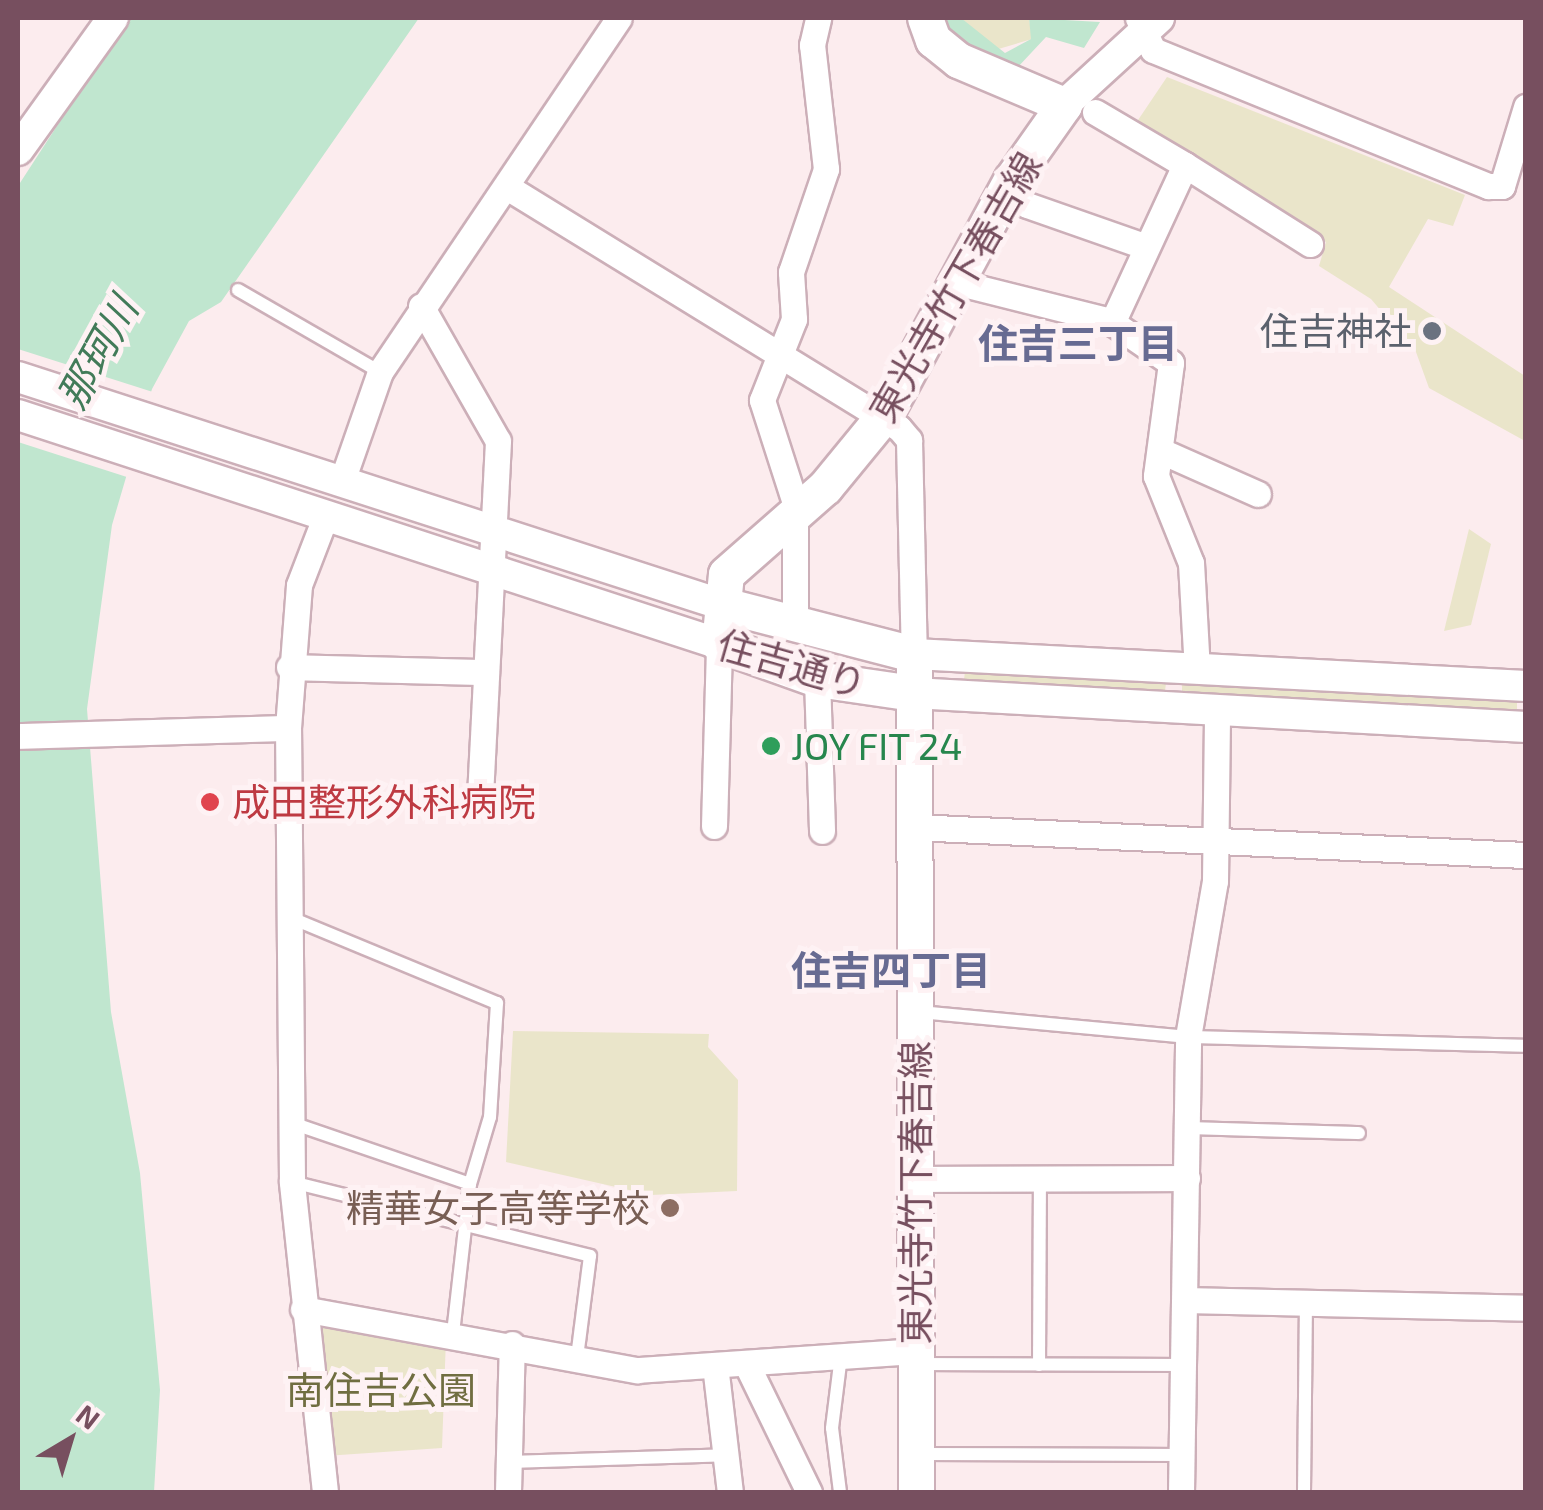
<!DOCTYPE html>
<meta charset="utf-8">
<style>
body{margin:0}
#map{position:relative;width:1543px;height:1510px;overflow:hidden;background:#fcecee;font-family:"Exo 2","Noto Sans JP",sans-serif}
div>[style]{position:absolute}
.green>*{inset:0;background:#eae5ca}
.water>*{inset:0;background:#c0e6cf}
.pier>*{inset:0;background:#fcecee}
.roads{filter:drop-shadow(2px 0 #ccafb8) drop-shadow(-2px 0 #ccafb8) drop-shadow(0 2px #ccafb8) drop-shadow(0 -2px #ccafb8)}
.service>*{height:12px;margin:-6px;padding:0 6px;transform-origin:6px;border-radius:6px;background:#fff}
.minor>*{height:25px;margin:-12.5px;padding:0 12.5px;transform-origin:12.5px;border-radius:12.5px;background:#fff}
.tertiary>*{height:30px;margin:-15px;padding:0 15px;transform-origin:15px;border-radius:15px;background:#fff}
.secondary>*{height:35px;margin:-17.5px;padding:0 17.5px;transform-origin:17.5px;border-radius:17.5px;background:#fff}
.dots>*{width:28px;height:28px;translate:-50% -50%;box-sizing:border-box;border:5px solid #fef2f4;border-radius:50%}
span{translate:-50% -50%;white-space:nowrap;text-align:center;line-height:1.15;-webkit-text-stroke:10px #fef2f4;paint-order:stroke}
.street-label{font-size:38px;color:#774f5f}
.worship-label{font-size:38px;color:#5b616d}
.right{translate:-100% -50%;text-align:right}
.leisure-label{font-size:38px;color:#27864d}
.left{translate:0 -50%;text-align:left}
.health-label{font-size:38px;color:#be3a42}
.education-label{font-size:38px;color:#785e54}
.park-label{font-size:38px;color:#706e41}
.neighbourhood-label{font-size:40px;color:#676b92;font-weight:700}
.water-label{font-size:40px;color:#427b59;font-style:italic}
.frame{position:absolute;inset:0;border:20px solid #774f5f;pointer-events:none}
.north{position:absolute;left:20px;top:1390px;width:100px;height:100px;-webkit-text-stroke:8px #fef2f4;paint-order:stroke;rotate:38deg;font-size:28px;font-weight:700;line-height:40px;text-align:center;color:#774f5f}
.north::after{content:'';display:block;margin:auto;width:35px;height:45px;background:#774f5f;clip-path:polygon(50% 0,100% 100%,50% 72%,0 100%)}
</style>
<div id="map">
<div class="green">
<i style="clip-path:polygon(961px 18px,1029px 18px,1032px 39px,995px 50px)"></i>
<i style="clip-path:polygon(1167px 77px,1465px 195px,1453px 226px,1428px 219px,1389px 287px,1525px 376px,1525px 441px,1429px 388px,1416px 352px,1371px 299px,1319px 266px,1326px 242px,1134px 126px)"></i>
<i style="clip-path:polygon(1469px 529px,1491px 544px,1471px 625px,1444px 631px)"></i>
<i style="clip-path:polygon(965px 671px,1166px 683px,1165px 691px,964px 680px)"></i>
<i style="clip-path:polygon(1182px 684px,1517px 702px,1517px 711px,1182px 692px)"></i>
<i style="clip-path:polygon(513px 1031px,709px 1034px,708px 1047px,738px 1080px,737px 1191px,651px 1195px,506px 1162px)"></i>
<i style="clip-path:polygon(307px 1314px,446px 1338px,442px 1448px,325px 1456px)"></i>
</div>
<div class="water">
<i style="clip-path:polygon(127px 18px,419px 18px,221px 302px,189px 321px,152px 389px,112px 525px,87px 709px,111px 1012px,140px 1173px,160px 1390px,154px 1492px,18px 1492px,18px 186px)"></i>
<i style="clip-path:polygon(938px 18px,961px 18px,1005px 53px,1031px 39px,1029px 18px,1100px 22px,1084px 48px,1046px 37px,1017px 68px,961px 49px)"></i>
</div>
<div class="pier">
<i style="clip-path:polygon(18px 349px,156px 393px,130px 478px,18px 442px)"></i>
</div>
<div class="roads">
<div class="service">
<i style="left:238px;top:290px;width:164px;rotate:30deg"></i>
<i style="left:289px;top:917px;width:225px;rotate:22.5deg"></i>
<i style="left:497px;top:1003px;width:114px;rotate:93.5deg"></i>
<i style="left:490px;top:1117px;width:70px;rotate:106.6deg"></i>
<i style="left:470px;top:1184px;width:150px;rotate:96.5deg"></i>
<i style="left:920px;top:1012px;width:269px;rotate:5.3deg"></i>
<i style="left:1188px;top:1037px;width:338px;rotate:1.5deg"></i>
<i style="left:292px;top:1123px;width:188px;rotate:18.9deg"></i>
<i style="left:1186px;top:1128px;width:173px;rotate:1.7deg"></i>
<i style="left:292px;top:1182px;width:307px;rotate:13.9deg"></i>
<i style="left:590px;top:1256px;width:103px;rotate:97.3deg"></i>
<i style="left:919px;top:1364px;width:263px;rotate:0.2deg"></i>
<i style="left:1039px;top:1365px;width:187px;rotate:-89.7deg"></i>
<i style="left:920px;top:1454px;width:261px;rotate:0.2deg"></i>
<i style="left:509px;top:1462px;width:217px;rotate:-1.8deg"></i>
<i style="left:840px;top:1492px;width:64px;rotate:-97.1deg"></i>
<i style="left:832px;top:1428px;width:73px;rotate:-82.9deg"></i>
<i style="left:1304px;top:1492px;width:189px;rotate:-89.4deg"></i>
</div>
<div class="minor">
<i style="left:1138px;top:18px;width:35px;rotate:65deg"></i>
<i style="left:1153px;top:50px;width:362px;rotate:22.1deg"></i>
<i style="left:1488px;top:186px;width:14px"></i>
<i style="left:1502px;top:186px;width:83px;rotate:-73.1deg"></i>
<i style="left:1095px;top:112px;width:104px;rotate:30.5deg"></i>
<i style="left:1185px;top:165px;width:174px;rotate:114.8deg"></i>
<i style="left:1185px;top:165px;width:148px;rotate:32.3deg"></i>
<i style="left:507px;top:187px;width:460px;rotate:31.6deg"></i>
<i style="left:899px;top:428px;width:16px;rotate:50deg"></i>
<i style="left:909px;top:440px;width:214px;rotate:88.7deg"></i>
<i style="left:1027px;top:205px;width:121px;rotate:19.3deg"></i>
<i style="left:955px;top:282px;width:160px;rotate:14.1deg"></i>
<i style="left:1110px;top:321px;width:74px;rotate:34.5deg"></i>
<i style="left:1171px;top:363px;width:114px;rotate:97.6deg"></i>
<i style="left:1156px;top:476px;width:94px;rotate:68.1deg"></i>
<i style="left:1191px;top:563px;width:106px;rotate:86.8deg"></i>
<i style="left:421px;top:306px;width:155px;rotate:60.3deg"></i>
<i style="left:498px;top:441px;width:355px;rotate:92.9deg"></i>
<i style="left:1161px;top:451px;width:106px;rotate:23.9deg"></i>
<i style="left:342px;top:481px;width:115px;rotate:-70.8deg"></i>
<i style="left:380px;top:372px;width:427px;rotate:-56deg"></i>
<i style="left:795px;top:626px;width:123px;rotate:-90deg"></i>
<i style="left:795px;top:503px;width:108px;rotate:-107.8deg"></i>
<i style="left:762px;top:400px;width:87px;rotate:-68.4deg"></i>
<i style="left:794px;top:319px;width:47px;rotate:-93.7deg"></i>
<i style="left:791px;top:272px;width:109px;rotate:-71.2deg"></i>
<i style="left:826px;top:169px;width:125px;rotate:-96.4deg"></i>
<i style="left:812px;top:45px;width:28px;rotate:-77deg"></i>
<i style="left:289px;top:667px;width:197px;rotate:1.5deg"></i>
<i style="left:817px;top:679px;width:152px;rotate:88.1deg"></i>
<i style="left:18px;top:736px;width:270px;rotate:-1.7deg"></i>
<i style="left:714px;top:826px;width:182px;rotate:-88.4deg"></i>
<i style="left:913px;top:827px;width:614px;rotate:2.62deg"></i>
<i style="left:915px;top:1179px;width:272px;rotate:-0.2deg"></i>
<i style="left:1186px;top:1300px;width:340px;rotate:1.3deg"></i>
<i style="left:303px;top:1309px;width:340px;rotate:10.4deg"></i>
<i style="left:637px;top:1370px;width:280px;rotate:-3.9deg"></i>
<i style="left:746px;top:1363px;width:144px;rotate:64deg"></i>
<i style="left:715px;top:1365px;width:128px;rotate:83.3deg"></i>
<i style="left:325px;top:1492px;width:312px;rotate:-96.1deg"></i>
<i style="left:292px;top:1182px;width:454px;rotate:-90.5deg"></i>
<i style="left:288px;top:728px;width:143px;rotate:-85.6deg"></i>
<i style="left:299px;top:585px;width:75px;rotate:-68.9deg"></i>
<i style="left:508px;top:1492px;width:148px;rotate:-88.5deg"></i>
<i style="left:1181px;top:1492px;width:455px;rotate:-89.1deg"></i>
<i style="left:1188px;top:1037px;width:158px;rotate:-80.2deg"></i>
<i style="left:1215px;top:881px;width:170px;rotate:-89.3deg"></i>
</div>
<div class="tertiary">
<i style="left:1064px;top:105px;width:129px;rotate:-42.5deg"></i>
<i style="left:18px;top:150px;width:163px;rotate:-54.3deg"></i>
<i style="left:18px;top:377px;width:738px;rotate:17.92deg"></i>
<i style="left:18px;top:415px;width:737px;rotate:18.09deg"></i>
<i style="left:914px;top:654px;width:613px;rotate:2.99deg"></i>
<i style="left:913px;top:693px;width:614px;rotate:3.17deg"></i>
</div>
<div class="secondary">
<i style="left:720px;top:604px;width:200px;rotate:14.5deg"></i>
<i style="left:914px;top:654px;width:838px;rotate:89.86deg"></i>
<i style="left:913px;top:693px;width:97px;rotate:-171.7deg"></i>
<i style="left:817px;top:679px;width:104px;rotate:-160.3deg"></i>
<i style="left:719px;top:644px;width:70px;rotate:-84.3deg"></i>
<i style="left:726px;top:574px;width:132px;rotate:-41.3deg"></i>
<i style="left:825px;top:487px;width:94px;rotate:-50.6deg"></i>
<i style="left:885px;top:414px;width:266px;rotate:-61.7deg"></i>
<i style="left:1011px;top:180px;width:92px;rotate:-54.8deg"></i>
<i style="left:1064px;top:105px;width:115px;rotate:-157deg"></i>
<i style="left:958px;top:60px;width:32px;rotate:-141deg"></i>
<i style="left:933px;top:40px;width:23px;rotate:-110deg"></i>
</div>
</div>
<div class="dots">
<i style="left:1432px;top:331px;background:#6b7280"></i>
<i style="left:771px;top:746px;background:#2e9e5b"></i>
<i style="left:210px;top:802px;background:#e0444e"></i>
<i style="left:670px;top:1208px;background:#8d6e63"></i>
</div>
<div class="street-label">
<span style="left:955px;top:287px;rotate:-60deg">東光寺竹下春吉線</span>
<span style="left:792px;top:664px;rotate:16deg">住吉通り</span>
<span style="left:915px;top:1193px;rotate:-90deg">東光寺竹下春吉線</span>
</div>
<div class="worship-label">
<span class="right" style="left:1412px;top:331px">住吉神社</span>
</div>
<div class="leisure-label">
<span class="left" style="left:791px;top:746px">JOY FIT 24</span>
</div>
<div class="health-label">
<span class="left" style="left:232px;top:802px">成田整形外科病院</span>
</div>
<div class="education-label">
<span class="right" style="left:650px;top:1208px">精華女子高等学校</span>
</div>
<div class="park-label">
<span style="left:381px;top:1390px">南住吉公園</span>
</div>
<div class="neighbourhood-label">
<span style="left:1078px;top:342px">住吉三丁目</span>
<span style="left:891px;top:969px">住吉四丁目</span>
</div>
<div class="water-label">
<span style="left:96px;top:352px;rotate:-61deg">那珂川</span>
</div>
<div class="frame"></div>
<div class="north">N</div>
</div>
